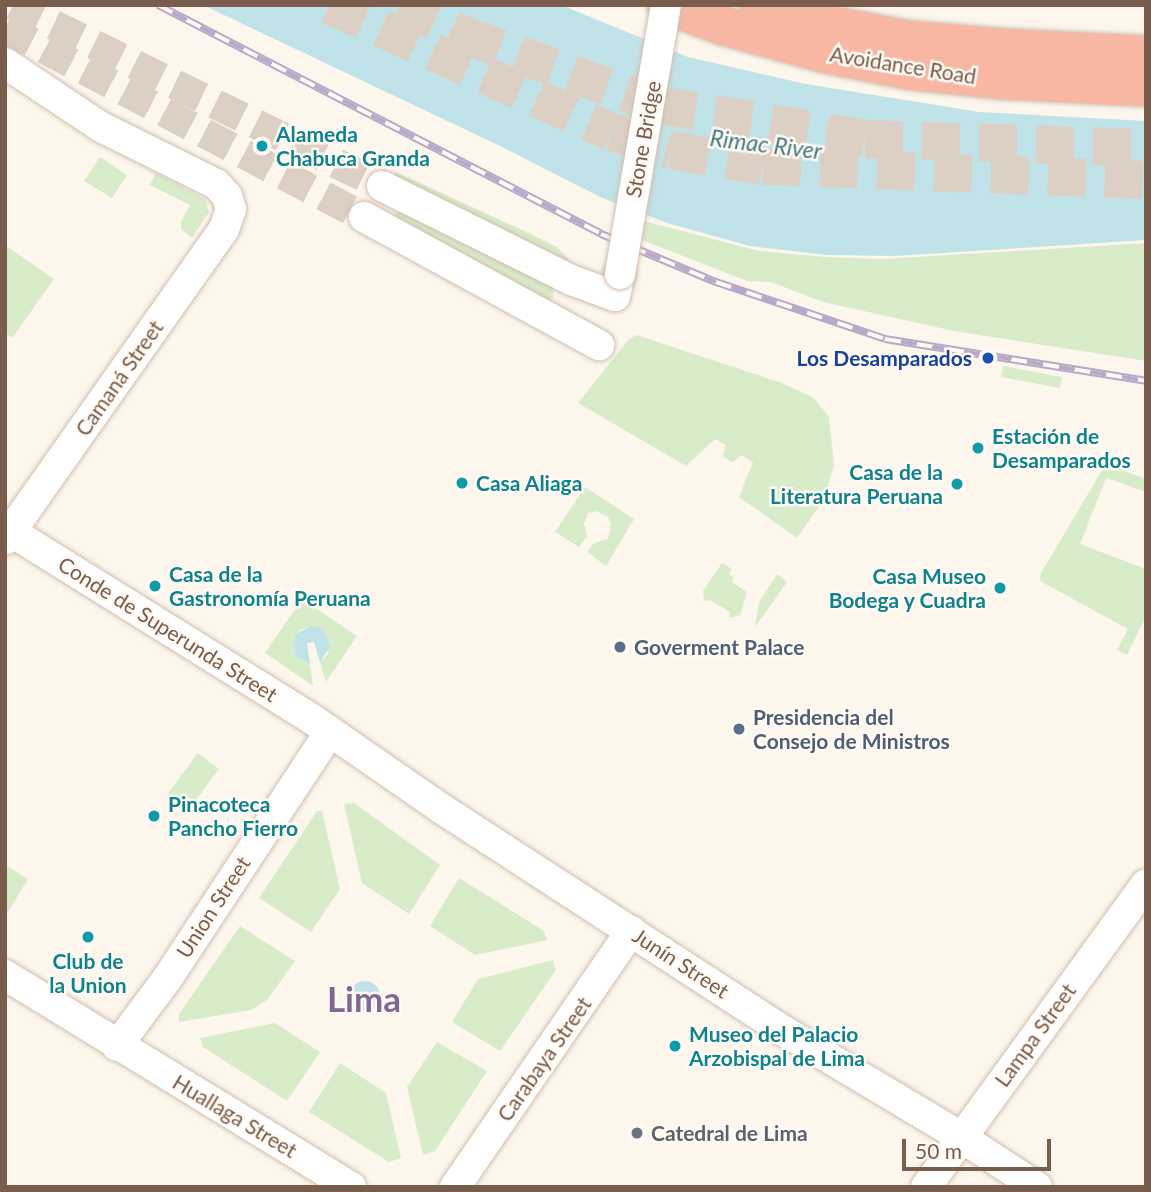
<!DOCTYPE html>
<html>
<head>
<meta charset="utf-8">
<style>
  body { margin:0 }
  #map { position:relative; width:1151px; height:1192px; overflow:hidden; background:#fdf6ec; font-family:Lato,sans-serif }
  div>[style] { position:absolute }
  .green>* { inset:0; background:#d8ecc9 }
  .water>* { inset:0; background:#bfe3e8 }
  .round { border-radius:50% }
  .minor-tunnel>* { height:30px; margin-top:-15px; transform-origin:0; background:repeating-linear-gradient(90deg,#dcd0c4 0 30px,transparent 0 45px) }
  .highway-tunnel>* { height:38px; margin-top:-19px; transform-origin:0; background:repeating-linear-gradient(90deg,#dcd0c4 0 38px,transparent 0 57px) }
  .roads { filter:drop-shadow(0 0 2px #d1beb0) drop-shadow(0 0 2px #d1beb0) }
  .minor>* { height:30px; margin:-15px; padding:0 15px; transform-origin:15px; border-radius:15px; background:#fff }
  .highway>* { height:38px; margin:-19px; padding:0 19px; transform-origin:19px; border-radius:19px; background:#f7b7a3 }
  .rail>* { height:8px; margin-top:-4px; transform-origin:0; background:repeating-linear-gradient(90deg,#fffaf3 0 16px,#b9a8c9 0 32px); box-sizing:border-box; border-block:2px solid #b9a8c9 }
  .bridges { filter:drop-shadow(0 0 2px #d1beb0) drop-shadow(0 0 2px #d1beb0) }
  .minor-bridge>* { height:30px; margin:-15px; padding:0 15px; transform-origin:15px; border-radius:15px; background:#fff }
  .dots>* { width:19px; height:19px; translate:-50% -50%; box-sizing:border-box; border:4px solid #fffaf3; border-radius:50% }
  span { translate:-50% -50%; white-space:nowrap; text-align:center; line-height:1.15; -webkit-text-stroke:5px #fffaf3; paint-order:stroke }
  .street-label { font-size:21px; color:#7a5c4d }
  .culture-label { font-size:21px; color:#0d838f; font-weight:700 }
  .left { translate:0 -50%; text-align:left }
  .right { translate:-100% -50%; text-align:right }
  .transit-label { font-size:21px; color:#164399; font-weight:700 }
  .service-label { font-size:21px; color:#4e5e75; font-weight:700 }
  .worship-label { font-size:21px; color:#5b616d; font-weight:700 }
  .water-label { font-size:23px; color:#437c86; font-style:italic }
  .town-label { font-size:35px; color:#846695; font-weight:700 }
  .frame { position:absolute; inset:0; border:7px solid #7a5c4d; pointer-events:none }
  .scale { position:absolute; left:902px; top:1139px; width:149px; height:32px; box-sizing:border-box; border:4px solid #7a5c4d; border-top:0; padding-left:9px; font-size:21px; line-height:24px; white-space:nowrap; color:#7a5c4d; -webkit-text-stroke:5px #fffaf3; paint-order:stroke }
</style>
</head>
<body>
<div id="map">
  <div class="green">
    <div style="clip-path:polygon(100px 157px,127px 175px,112px 198px,84px 181px)"></div>
    <div style="clip-path:polygon(396px 172px,533px 235px,557px 247px,569px 259px,566px 263px,394px 175px)"></div>
    <div style="clip-path:polygon(156px 173px,205px 199px,209px 212px,192px 238px,181px 229px,181px 222px,190px 205px,150px 185px)"></div>
    <div style="clip-path:polygon(400px 208px,554px 286px,553px 298px,547px 303px,393px 217px)"></div>
    <div style="clip-path:polygon(617px 214px,759px 251px,826px 257px,883px 259px,1146px 243px,1146px 361px,954px 331px,823px 302px,771px 282px,747px 281px,614px 229px,612px 223px)"></div>
    <div style="clip-path:polygon(5px 245px,54px 279px,12px 338px,5px 333px)"></div>
    <div style="clip-path:polygon(637px 335px,782px 383px,814px 398px,829px 417px,834px 465px,828px 486px,820px 505px,797px 538px,739px 497px,753px 462px,741px 455px,733px 462px,728px 460px,723px 456px,726px 445px,715px 439px,686px 466px,578px 403px,629px 339px)"></div>
    <div style="clip-path:polygon(1003px 366px,1062px 377px,1060px 388px,1001px 377px)"></div>
    <div style="clip-path:polygon(1109px 465px,1146px 479px,1146px 492px,1106px 478px,1080px 544px,1146px 569px,1146px 616px,1127px 655px,1117px 650px,1128px 629px,1040px 581px,1041px 573px,1104px 467px)"></div>
    <div style="clip-path:polygon(585px 487px,634px 519px,606px 566px,587px 552px,594px 543px,608px 539px,611px 524px,608px 517px,596px 511px,588px 513px,584px 524px,587px 536px,579px 547px,555px 532px)"></div>
    <div style="clip-path:polygon(722px 563px,732px 569px,729px 574px,733px 577px,732px 582px,747px 592px,740px 615px,729px 618px,730px 612px,710px 600px,704px 601px,703px 591px)"></div>
    <div style="clip-path:polygon(777px 574px,787px 582px,755px 627px,759px 602px)"></div>
    <div style="clip-path:polygon(302px 599px,357px 636px,326px 682px,320px 662px,329px 653px,311px 626px,300px 630px,294px 640px,294px 651px,302px 660px,310px 664px,313px 686px,265px 653px)"></div>
    <div style="clip-path:polygon(198px 753px,219px 769px,187px 812px,166px 796px)"></div>
    <div style="clip-path:polygon(354px 803px,440px 865px,409px 914px,362px 883px,344px 804px)"></div>
    <div style="clip-path:polygon(317px 811px,322px 811px,340px 889px,311px 932px,259px 898px)"></div>
    <div style="clip-path:polygon(5px 865px,28px 879px,8px 912px,5px 910px)"></div>
    <div style="clip-path:polygon(459px 878px,544px 931px,547px 940px,475px 955px,430px 926px)"></div>
    <div style="clip-path:polygon(240px 926px,295px 961px,267px 1000px,251px 1010px,179px 1022px,179px 1014px)"></div>
    <div style="clip-path:polygon(553px 960px,556px 970px,500px 1051px,452px 1022px,478px 979px)"></div>
    <div style="clip-path:polygon(275px 1023px,320px 1052px,287px 1101px,203px 1047px,200px 1038px)"></div>
    <div style="clip-path:polygon(437px 1042px,487px 1071px,435px 1151px,423px 1155px,407px 1087px)"></div>
    <div style="clip-path:polygon(340px 1063px,386px 1093px,401px 1158px,389px 1162px,309px 1112px)"></div>
  </div>
  <div class="water">
    <div style="clip-path:polygon(203px 5px,561px 5px,688px 57px,806px 84px,979px 112px,1146px 121px,1146px 240px,895px 256px,827px 255px,750px 246px,667px 223px,600px 197px,498px 145px)"></div>
    <div style="clip-path:polygon(311px 626px,323px 629px,330px 647px,320px 662px,314px 642px,307px 643px,310px 664px,297px 657px,293px 646px,296px 634px)"></div>
    <div class="round" style="left:350px;top:981px;width:30px;height:30px"></div>
  </div>
  <div class="minor-tunnel">
    <div style="left:13px;top:5px;width:411px;rotate:26.1deg"></div>
    <div style="left:5px;top:28px;width:406px;rotate:27.8deg"></div>
  </div>
  <div class="highway-tunnel">
    <div style="left:329px;top:5px;width:310px;rotate:24.2deg"></div>
    <div style="left:612px;top:132px;width:62px;rotate:17deg"></div>
    <div style="left:671px;top:150px;width:93px;rotate:9.9deg"></div>
    <div style="left:763px;top:166px;width:383px;rotate:2.1deg"></div>
    <div style="left:400px;top:5px;width:71px;rotate:25.1deg"></div>
    <div style="left:464px;top:35px;width:206px;rotate:19.8deg"></div>
    <div style="left:658px;top:105px;width:210px;rotate:9.3deg"></div>
    <div style="left:865px;top:139px;width:281px;rotate:1.8deg"></div>
  </div>
  <div class="roads">
    <div class="minor">
      <div style="left:5px;top:63px;width:115px;rotate:33.7deg"></div>
      <div style="left:101px;top:127px;width:128px;rotate:26.4deg"></div>
      <div style="left:216px;top:184px;width:16px;rotate:47deg"></div>
      <div style="left:227px;top:196px;width:14px;rotate:73deg"></div>
      <div style="left:231px;top:209px;width:21px;rotate:109deg"></div>
      <div style="left:224px;top:229px;width:380px;rotate:125.2deg"></div>
      <div style="left:382px;top:186px;width:211px;rotate:26.4deg"></div>
      <div style="left:571px;top:280px;width:47px;rotate:20deg"></div>
      <div style="left:615px;top:296px;width:23px;rotate:-77deg"></div>
      <div style="left:364px;top:217px;width:268px;rotate:28.6deg"></div>
      <div style="left:5px;top:528px;width:362px;rotate:31.9deg"></div>
      <div style="left:312px;top:719px;width:158px;rotate:34.7deg"></div>
      <div style="left:442px;top:809px;width:408px;rotate:33deg"></div>
      <div style="left:784px;top:1031px;width:206px;rotate:30.9deg"></div>
      <div style="left:961px;top:1137px;width:91px;rotate:33.3deg"></div>
      <div style="left:5px;top:975px;width:406px;rotate:31.5deg"></div>
      <div style="left:117px;top:1046px;width:84px;rotate:-53.3deg"></div>
      <div style="left:167px;top:979px;width:296px;rotate:-56.6deg"></div>
      <div style="left:455px;top:1187px;width:311px;rotate:-55.5deg"></div>
      <div style="left:926px;top:1187px;width:374px;rotate:-54deg"></div>
    </div>
    <div class="highway">
      <div style="left:667px;top:5px;width:61px;rotate:20.2deg"></div>
      <div style="left:724px;top:26px;width:103px;rotate:15.3deg"></div>
      <div style="left:823px;top:53px;width:86px;rotate:11.4deg"></div>
      <div style="left:907px;top:70px;width:96px;rotate:6deg"></div>
      <div style="left:1002px;top:80px;width:144px;rotate:2.8deg"></div>
      <div style="left:760px;top:5px;width:66px;rotate:16.8deg"></div>
      <div style="left:823px;top:24px;width:86px;rotate:10.7deg"></div>
      <div style="left:908px;top:40px;width:95px;rotate:4.8deg"></div>
      <div style="left:1003px;top:48px;width:143px;rotate:2.8deg"></div>
    </div>
  </div>
  <div class="rail">
    <div style="left:158px;top:5px;width:499px;rotate:27.3deg"></div>
    <div style="left:601px;top:234px;width:125px;rotate:22.7deg"></div>
    <div style="left:716px;top:282px;width:178px;rotate:18.6deg"></div>
    <div style="left:885px;top:339px;width:264px;rotate:9.1deg"></div>
  </div>
  <div class="bridges">
    <div class="minor-bridge">
      <div style="left:620px;top:274px;width:273px;rotate:-80.3deg"></div>
    </div>
  </div>
  <div class="dots">
    <div style="left:262px;top:146px;background:#0f9aa8"></div>
    <div style="left:988px;top:358px;background:#1a4fb4"></div>
    <div style="left:978px;top:448px;background:#0f9aa8"></div>
    <div style="left:462px;top:483px;background:#0f9aa8"></div>
    <div style="left:957px;top:484px;background:#0f9aa8"></div>
    <div style="left:155px;top:586px;background:#0f9aa8"></div>
    <div style="left:1000px;top:588px;background:#0f9aa8"></div>
    <div style="left:620px;top:647px;background:#5c6f8a"></div>
    <div style="left:739px;top:729px;background:#5c6f8a"></div>
    <div style="left:154px;top:816px;background:#0f9aa8"></div>
    <div style="left:88px;top:937px;background:#0f9aa8"></div>
    <div style="left:675px;top:1046px;background:#0f9aa8"></div>
    <div style="left:637px;top:1133px;background:#6b7280"></div>
  </div>
  <div class="street-label">
    <span style="left:903px;top:65px;rotate:9deg">Avoidance Road</span>
    <span style="left:643px;top:139px;rotate:-80deg">Stone Bridge</span>
    <span style="left:119px;top:378px;rotate:-55deg">Camaná Street</span>
    <span style="left:168px;top:629px;rotate:32deg">Conde de Superunda Street</span>
    <span style="left:213px;top:907px;rotate:-57deg">Union Street</span>
    <span style="left:681px;top:963px;rotate:33deg">Junín Street</span>
    <span style="left:1035px;top:1035px;rotate:-54deg">Lampa Street</span>
    <span style="left:544px;top:1059px;rotate:-55deg">Carabaya Street</span>
    <span style="left:235px;top:1116px;rotate:31deg">Huallaga Street</span>
  </div>
  <div class="culture-label">
    <span class="left" style="left:276px;top:146px">Alameda<br>Chabuca Granda</span>
    <span class="left" style="left:992px;top:448px">Estación de<br>Desamparados</span>
    <span class="right" style="left:943px;top:484px">Casa de la<br>Literatura Peruana</span>
    <span class="left" style="left:476px;top:483px">Casa Aliaga</span>
    <span class="left" style="left:169px;top:586px">Casa de la<br>Gastronomía Peruana</span>
    <span class="right" style="left:986px;top:588px">Casa Museo<br>Bodega y Cuadra</span>
    <span class="left" style="left:168px;top:816px">Pinacoteca<br>Pancho Fierro</span>
    <span style="left:88px;top:973px">Club de<br>la Union</span>
    <span class="left" style="left:689px;top:1046px">Museo del Palacio<br>Arzobispal de Lima</span>
  </div>
  <div class="transit-label">
    <span class="right" style="left:972px;top:358px">Los Desamparados</span>
  </div>
  <div class="service-label">
    <span class="left" style="left:634px;top:647px">Goverment Palace</span>
    <span class="left" style="left:753px;top:729px">Presidencia del<br>Consejo de Ministros</span>
  </div>
  <div class="worship-label">
    <span class="left" style="left:651px;top:1133px">Catedral de Lima</span>
  </div>
  <div class="water-label">
    <span style="left:766px;top:144px;rotate:7deg">Rimac River</span>
  </div>
  <div class="town-label">
    <span style="left:364px;top:998px">Lima</span>
  </div>
  <div class="frame"></div>
  <div class="scale">50 m</div>
</div>
</body>
</html>
